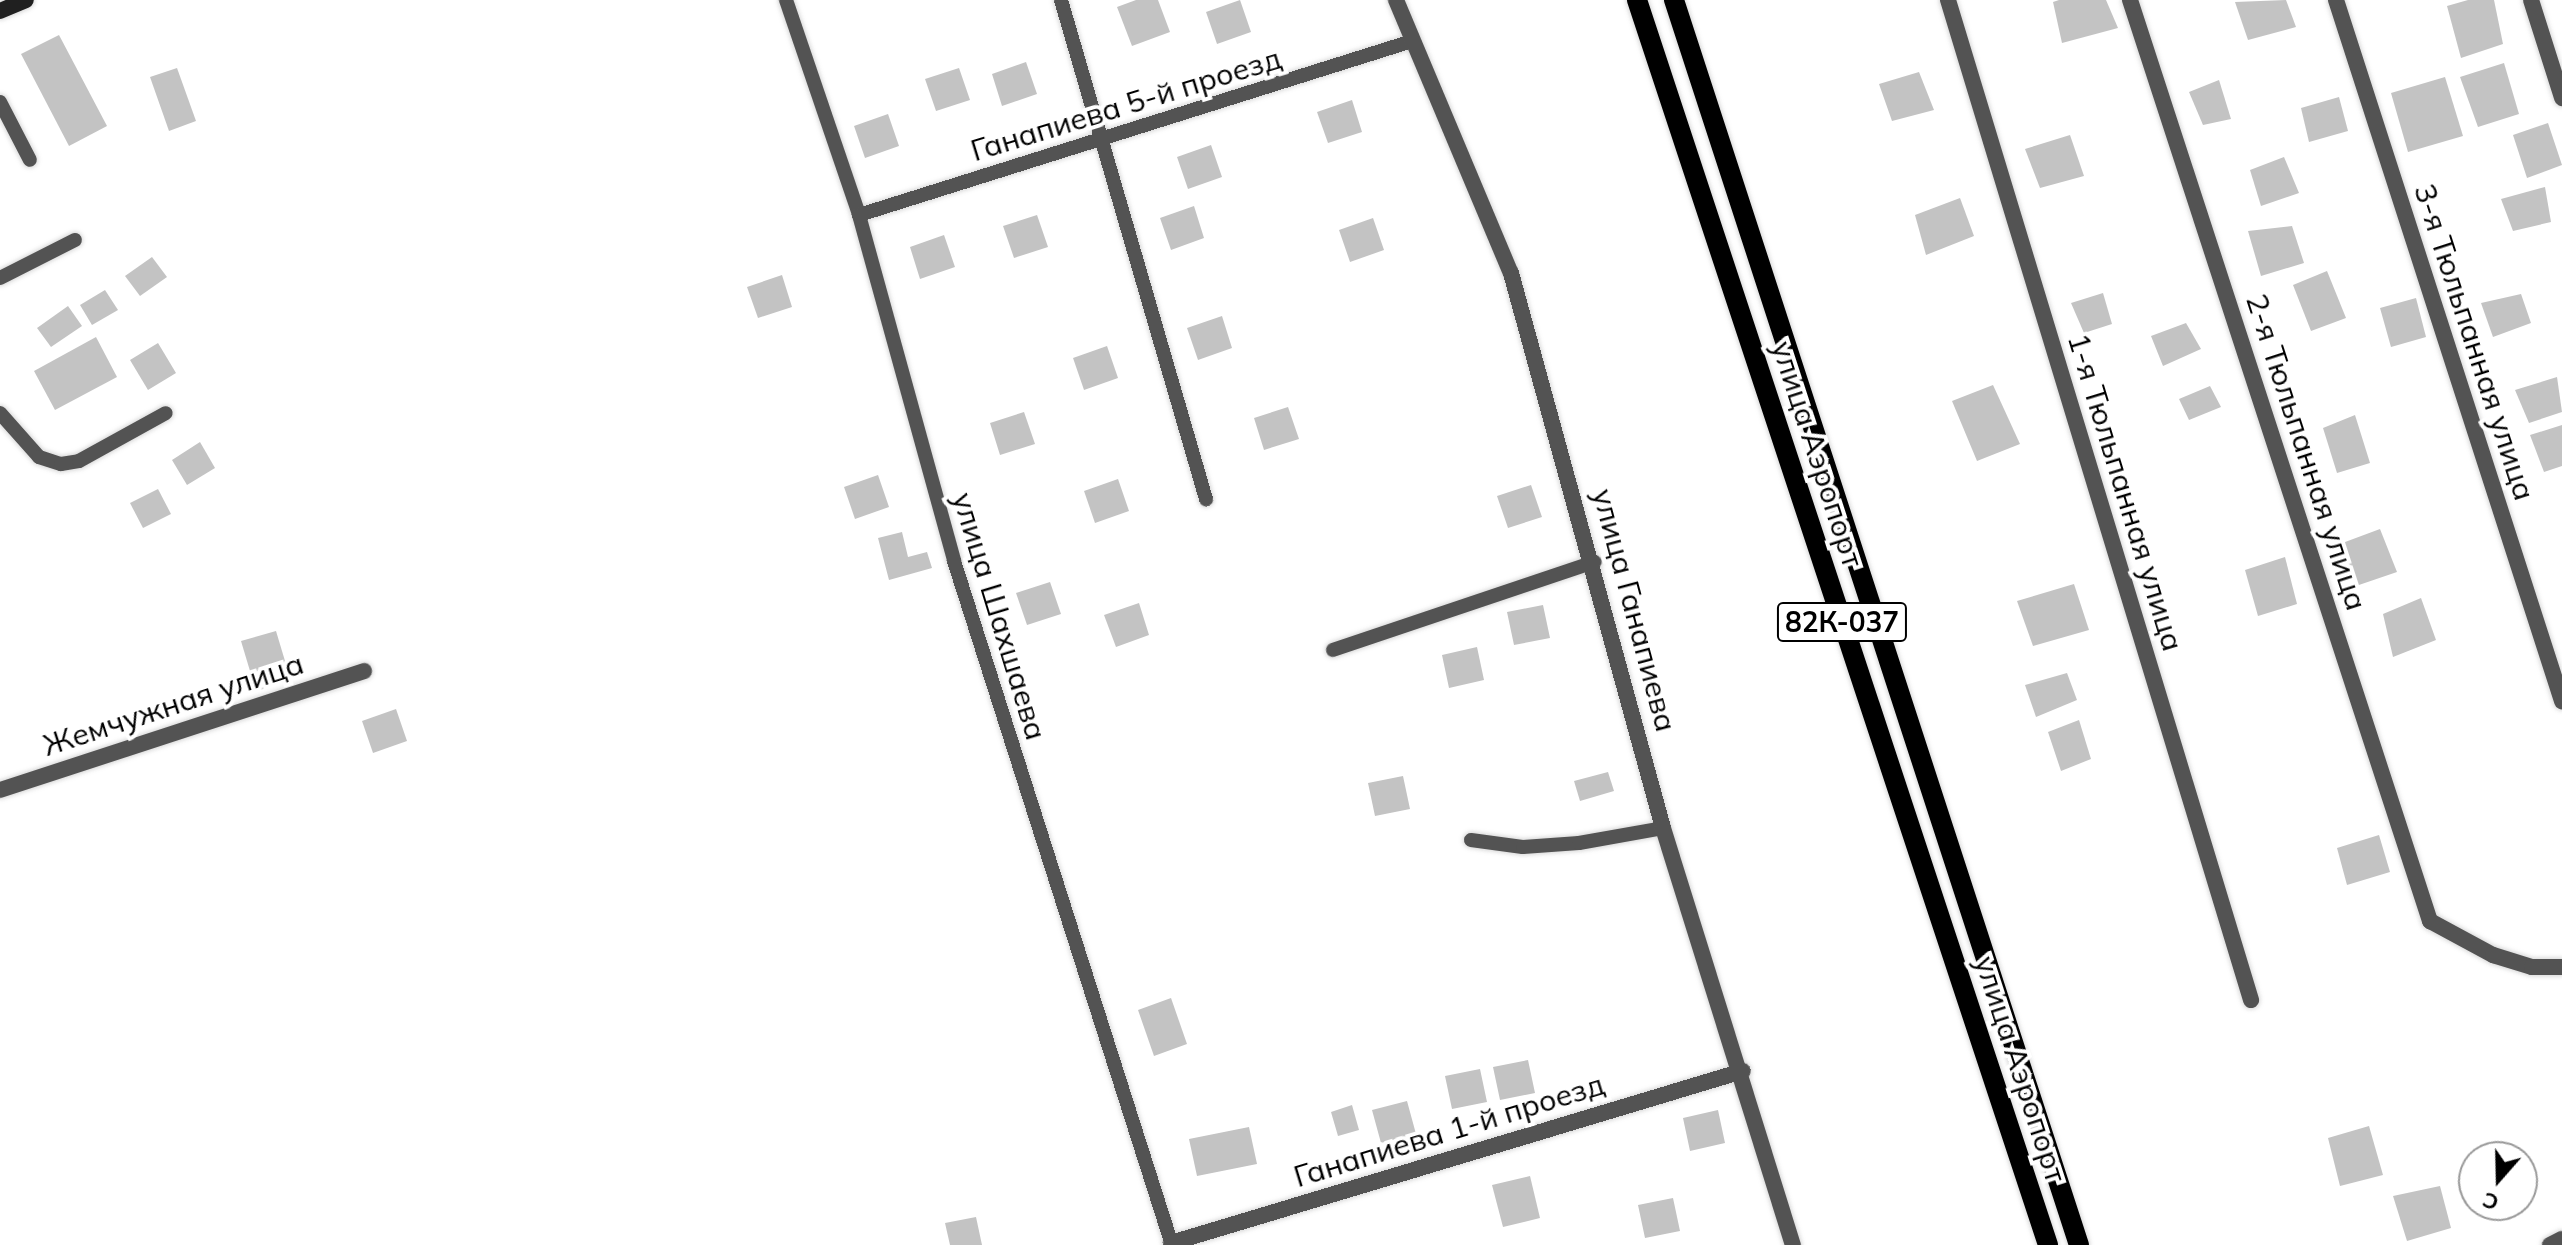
<!DOCTYPE html>
<html>
<head>
<meta charset="utf-8">
<style>
  body { margin:0 }
  #map { position:relative; width:2562px; height:1245px; overflow:hidden; background:#fff; font-family:Mulish,sans-serif }
  div>[style] { position:absolute }
  .building>* { inset:0; background:#c3c3c3 }
  .roads { filter:drop-shadow(0 0 2px #dbdbdb) drop-shadow(0 0 2px #dbdbdb) }
  .service>* { height:14px; margin:-7px; padding:0 7px; transform-origin:7px; border-radius:7px; background:#535353 }
  .minor>* { height:16px; margin:-8px; padding:0 8px; transform-origin:8px; border-radius:8px; background:#535353 }
  .secondary>* { height:16px; margin:-8px; padding:0 8px; transform-origin:8px; border-radius:8px; background:#202020 }
  .primary>* { height:20px; margin:-10px; padding:0 10px; transform-origin:10px; border-radius:10px; background:#000 }
  span { translate:-50% -50%; white-space:nowrap; text-align:center; line-height:1.15; -webkit-text-stroke:8px #fff; paint-order:stroke }
  .shield-label span { padding:2px 6px; background:#fff; border:2px solid; border-radius:6px; -webkit-text-stroke-width:0 }
  .shield-label { font-size:28px; color:#000; font-weight:700 }
  .street-label { font-size:30px; color:#000 }
  .north { position:absolute; left:2458px; top:1141px; width:80px; height:80px; box-sizing:border-box; background:#fff; border:2px solid #999; border-radius:50%; rotate:200deg; font-size:22px; font-weight:700; line-height:32px; text-align:center; color:#000 }
  .north::after { content:''; display:block; margin:auto; width:28px; height:36px; background:#000; clip-path:polygon(50% 0,100% 100%,50% 72%,0 100%) }
</style>
</head>
<body>
<div id="map">
  <div class="building">
    <div style="clip-path:polygon(1136px 0,1158px 0,1170px 32px,1132px 46px,1117px 7px)"></div>
    <div style="clip-path:polygon(1240px 0,1251px 32px,1217px 44px,1206px 12px)"></div>
    <div style="clip-path:polygon(2059px 0,2106px 0,2118px 28px,2062px 43px,2053px 2px)"></div>
    <div style="clip-path:polygon(2286px 0,2296px 27px,2248px 40px,2235px 2px)"></div>
    <div style="clip-path:polygon(2468px 0,2494px 0,2503px 44px,2461px 58px,2447px 6px)"></div>
    <div style="clip-path:polygon(59px 35px,107px 126px,69px 146px,21px 54px)"></div>
    <div style="clip-path:polygon(1026px 62px,1037px 94px,1002px 106px,992px 74px)"></div>
    <div style="clip-path:polygon(2504px 63px,2519px 114px,2478px 127px,2460px 77px)"></div>
    <div style="clip-path:polygon(177px 68px,196px 121px,169px 131px,150px 77px)"></div>
    <div style="clip-path:polygon(959px 68px,970px 100px,936px 111px,925px 79px)"></div>
    <div style="clip-path:polygon(1919px 72px,1934px 110px,1892px 121px,1879px 84px)"></div>
    <div style="clip-path:polygon(2445px 77px,2463px 136px,2408px 152px,2391px 93px)"></div>
    <div style="clip-path:polygon(2219px 80px,2231px 119px,2203px 125px,2189px 92px)"></div>
    <div style="clip-path:polygon(2339px 97px,2348px 131px,2309px 142px,2301px 108px)"></div>
    <div style="clip-path:polygon(1352px 100px,1362px 132px,1328px 143px,1317px 112px)"></div>
    <div style="clip-path:polygon(888px 114px,899px 146px,865px 158px,854px 126px)"></div>
    <div style="clip-path:polygon(2548px 123px,2562px 165px,2527px 178px,2513px 135px)"></div>
    <div style="clip-path:polygon(2070px 135px,2084px 176px,2040px 188px,2025px 149px)"></div>
    <div style="clip-path:polygon(1211px 145px,1222px 177px,1188px 189px,1177px 157px)"></div>
    <div style="clip-path:polygon(2284px 157px,2299px 193px,2261px 206px,2250px 170px)"></div>
    <div style="clip-path:polygon(2545px 187px,2551px 222px,2513px 231px,2501px 199px)"></div>
    <div style="clip-path:polygon(1960px 198px,1974px 236px,1926px 255px,1915px 215px)"></div>
    <div style="clip-path:polygon(1194px 206px,1204px 238px,1171px 250px,1160px 218px)"></div>
    <div style="clip-path:polygon(1037px 215px,1048px 247px,1014px 258px,1003px 226px)"></div>
    <div style="clip-path:polygon(1373px 218px,1384px 250px,1350px 262px,1339px 230px)"></div>
    <div style="clip-path:polygon(2292px 226px,2304px 263px,2261px 276px,2248px 231px)"></div>
    <div style="clip-path:polygon(944px 235px,955px 267px,920px 279px,910px 247px)"></div>
    <div style="clip-path:polygon(152px 257px,167px 277px,140px 296px,125px 276px)"></div>
    <div style="clip-path:polygon(2327px 271px,2346px 318px,2311px 331px,2293px 285px)"></div>
    <div style="clip-path:polygon(782px 275px,792px 307px,758px 318px,747px 287px)"></div>
    <div style="clip-path:polygon(105px 290px,118px 310px,92px 325px,80px 305px)"></div>
    <div style="clip-path:polygon(2103px 293px,2112px 324px,2084px 333px,2071px 303px)"></div>
    <div style="clip-path:polygon(2521px 294px,2531px 323px,2493px 337px,2481px 303px)"></div>
    <div style="clip-path:polygon(2416px 298px,2426px 337px,2391px 347px,2380px 308px)"></div>
    <div style="clip-path:polygon(68px 306px,82px 326px,51px 347px,37px 328px)"></div>
    <div style="clip-path:polygon(1222px 316px,1232px 348px,1198px 360px,1187px 328px)"></div>
    <div style="clip-path:polygon(2186px 323px,2201px 349px,2163px 366px,2151px 336px)"></div>
    <div style="clip-path:polygon(96px 337px,117px 377px,55px 410px,34px 371px)"></div>
    <div style="clip-path:polygon(158px 343px,176px 373px,148px 390px,130px 360px)"></div>
    <div style="clip-path:polygon(1107px 346px,1118px 378px,1084px 390px,1073px 358px)"></div>
    <div style="clip-path:polygon(2557px 377px,2562px 412px,2529px 423px,2515px 390px)"></div>
    <div style="clip-path:polygon(1993px 385px,2020px 444px,1977px 461px,1952px 401px)"></div>
    <div style="clip-path:polygon(2210px 386px,2221px 407px,2189px 420px,2179px 399px)"></div>
    <div style="clip-path:polygon(1288px 407px,1299px 439px,1264px 450px,1254px 418px)"></div>
    <div style="clip-path:polygon(1024px 412px,1035px 444px,1000px 455px,990px 423px)"></div>
    <div style="clip-path:polygon(2355px 415px,2370px 463px,2337px 473px,2323px 428px)"></div>
    <div style="clip-path:polygon(2562px 425px,2562px 466px,2544px 472px,2530px 435px)"></div>
    <div style="clip-path:polygon(200px 442px,215px 468px,187px 485px,172px 460px)"></div>
    <div style="clip-path:polygon(878px 475px,889px 507px,855px 519px,844px 487px)"></div>
    <div style="clip-path:polygon(1118px 479px,1129px 511px,1095px 523px,1084px 491px)"></div>
    <div style="clip-path:polygon(1531px 485px,1542px 517px,1508px 528px,1497px 496px)"></div>
    <div style="clip-path:polygon(158px 489px,171px 514px,143px 528px,130px 503px)"></div>
    <div style="clip-path:polygon(2380px 529px,2397px 572px,2353px 587px,2337px 545px)"></div>
    <div style="clip-path:polygon(902px 532px,908px 557px,927px 552px,932px 568px,889px 580px,878px 538px)"></div>
    <div style="clip-path:polygon(2285px 557px,2297px 604px,2258px 616px,2245px 570px)"></div>
    <div style="clip-path:polygon(1050px 582px,1061px 614px,1027px 625px,1016px 593px)"></div>
    <div style="clip-path:polygon(2074px 584px,2089px 630px,2033px 646px,2017px 601px)"></div>
    <div style="clip-path:polygon(2421px 598px,2436px 640px,2393px 657px,2383px 614px)"></div>
    <div style="clip-path:polygon(1139px 603px,1149px 635px,1116px 647px,1104px 615px)"></div>
    <div style="clip-path:polygon(1543px 605px,1550px 638px,1514px 645px,1507px 612px)"></div>
    <div style="clip-path:polygon(276px 631px,291px 681px,256px 691px,241px 641px)"></div>
    <div style="clip-path:polygon(1477px 647px,1484px 680px,1449px 688px,1442px 655px)"></div>
    <div style="clip-path:polygon(2067px 673px,2077px 700px,2036px 717px,2025px 685px)"></div>
    <div style="clip-path:polygon(396px 709px,407px 741px,373px 753px,362px 721px)"></div>
    <div style="clip-path:polygon(2079px 720px,2091px 759px,2061px 771px,2048px 732px)"></div>
    <div style="clip-path:polygon(1608px 772px,1614px 791px,1580px 801px,1574px 781px)"></div>
    <div style="clip-path:polygon(1403px 776px,1410px 809px,1375px 816px,1368px 783px)"></div>
    <div style="clip-path:polygon(2379px 835px,2390px 872px,2347px 885px,2337px 848px)"></div>
    <div style="clip-path:polygon(1171px 998px,1187px 1044px,1154px 1056px,1138px 1010px)"></div>
    <div style="clip-path:polygon(1528px 1060px,1535px 1093px,1500px 1100px,1493px 1067px)"></div>
    <div style="clip-path:polygon(1480px 1069px,1487px 1102px,1452px 1109px,1445px 1076px)"></div>
    <div style="clip-path:polygon(1407px 1101px,1416px 1134px,1381px 1143px,1372px 1110px)"></div>
    <div style="clip-path:polygon(1352px 1105px,1359px 1130px,1338px 1136px,1331px 1112px)"></div>
    <div style="clip-path:polygon(1718px 1110px,1725px 1143px,1690px 1151px,1683px 1118px)"></div>
    <div style="clip-path:polygon(2369px 1126px,2383px 1175px,2340px 1186px,2328px 1138px)"></div>
    <div style="clip-path:polygon(1249px 1127px,1257px 1164px,1197px 1176px,1189px 1139px)"></div>
    <div style="clip-path:polygon(1530px 1176px,1540px 1218px,1503px 1227px,1492px 1185px)"></div>
    <div style="clip-path:polygon(2440px 1186px,2451px 1228px,2407px 1241px,2393px 1196px)"></div>
    <div style="clip-path:polygon(1673px 1198px,1680px 1231px,1645px 1238px,1638px 1205px)"></div>
    <div style="clip-path:polygon(976px 1217px,982px 1245px,950px 1245px,945px 1223px)"></div>
  </div>
  <div class="roads">
    <div class="service">
      <div style="left:786px;top:0;width:227px;rotate:71.2deg"></div>
      <div style="left:859px;top:215px;width:359px;rotate:74.6deg"></div>
      <div style="left:954px;top:561px;width:718px;rotate:72.32deg"></div>
      <div style="left:1061px;top:0;width:520px;rotate:73.8deg"></div>
      <div style="left:0;top:102px;width:65px;rotate:62.7deg"></div>
      <div style="left:859px;top:215px;width:577px;rotate:-17.46deg"></div>
      <div style="left:0;top:278px;width:84px;rotate:-26.9deg"></div>
      <div style="left:0;top:413px;width:59px;rotate:48.4deg"></div>
      <div style="left:39px;top:457px;width:23px;rotate:18deg"></div>
      <div style="left:61px;top:464px;width:18px;rotate:-9deg"></div>
      <div style="left:79px;top:461px;width:99px;rotate:-28.9deg"></div>
      <div style="left:1333px;top:650px;width:276px;rotate:-18.6deg"></div>
      <div style="left:1471px;top:840px;width:52px;rotate:7.7deg"></div>
      <div style="left:1523px;top:847px;width:56px;rotate:-4.1deg"></div>
      <div style="left:1579px;top:843px;width:85px;rotate:-10.1deg"></div>
    </div>
    <div class="minor">
      <div style="left:1396px;top:0;width:296px;rotate:67.2deg"></div>
      <div style="left:1511px;top:273px;width:575px;rotate:74.68deg"></div>
      <div style="left:1663px;top:828px;width:437px;rotate:72.7deg"></div>
      <div style="left:1948px;top:0;width:1045px;rotate:73.14deg"></div>
      <div style="left:2130px;top:0;width:969px;rotate:71.96deg"></div>
      <div style="left:2430px;top:921px;width:72px;rotate:28.4deg"></div>
      <div style="left:2493px;top:955px;width:41px;rotate:17.1deg"></div>
      <div style="left:2532px;top:967px;width:30px"></div>
      <div style="left:2336px;top:0;width:737px;rotate:72.13deg"></div>
      <div style="left:2531px;top:0;width:103px;rotate:72.4deg"></div>
      <div style="left:0;top:790px;width:383px;rotate:-18.1deg"></div>
      <div style="left:1171px;top:1243px;width:597px;rotate:-16.74deg"></div>
      <div style="left:2550px;top:1245px;width:13px;rotate:-27deg"></div>
    </div>
    <div class="secondary">
      <div style="left:0;top:11px;width:28px;rotate:-23deg"></div>
    </div>
    <div class="primary">
      <div style="left:1637px;top:0;width:1311px;rotate:71.73deg"></div>
      <div style="left:1674px;top:0;width:1309px;rotate:71.98deg"></div>
    </div>
  </div>
  <div class="shield-label">
    <span style="left:1842px;top:622px">82К-037</span>
  </div>
  <div class="street-label">
    <span style="left:1126px;top:104px;rotate:-17deg">Ганапиева 5-й проезд</span>
    <span style="left:2475px;top:342px;rotate:72deg">3-я Тюльпанная улица</span>
    <span style="left:2307px;top:452px;rotate:72deg">2-я Тюльпанная улица</span>
    <span style="left:1818px;top:454px;rotate:72deg">улица Аэропорт</span>
    <span style="left:2126px;top:492px;rotate:73deg">1-я Тюльпанная улица</span>
    <span style="left:1635px;top:610px;rotate:75deg">улица Ганапиева</span>
    <span style="left:1000px;top:616px;rotate:73deg">улица Шахшаева</span>
    <span style="left:173px;top:704px;rotate:-18deg">Жемчужная улица</span>
    <span style="left:2021px;top:1069px;rotate:72deg">улица Аэропорт</span>
    <span style="left:1449px;top:1130px;rotate:-17deg">Ганапиева 1-й проезд</span>
  </div>
  <div class="north">С</div>
</div>
</body>
</html>
